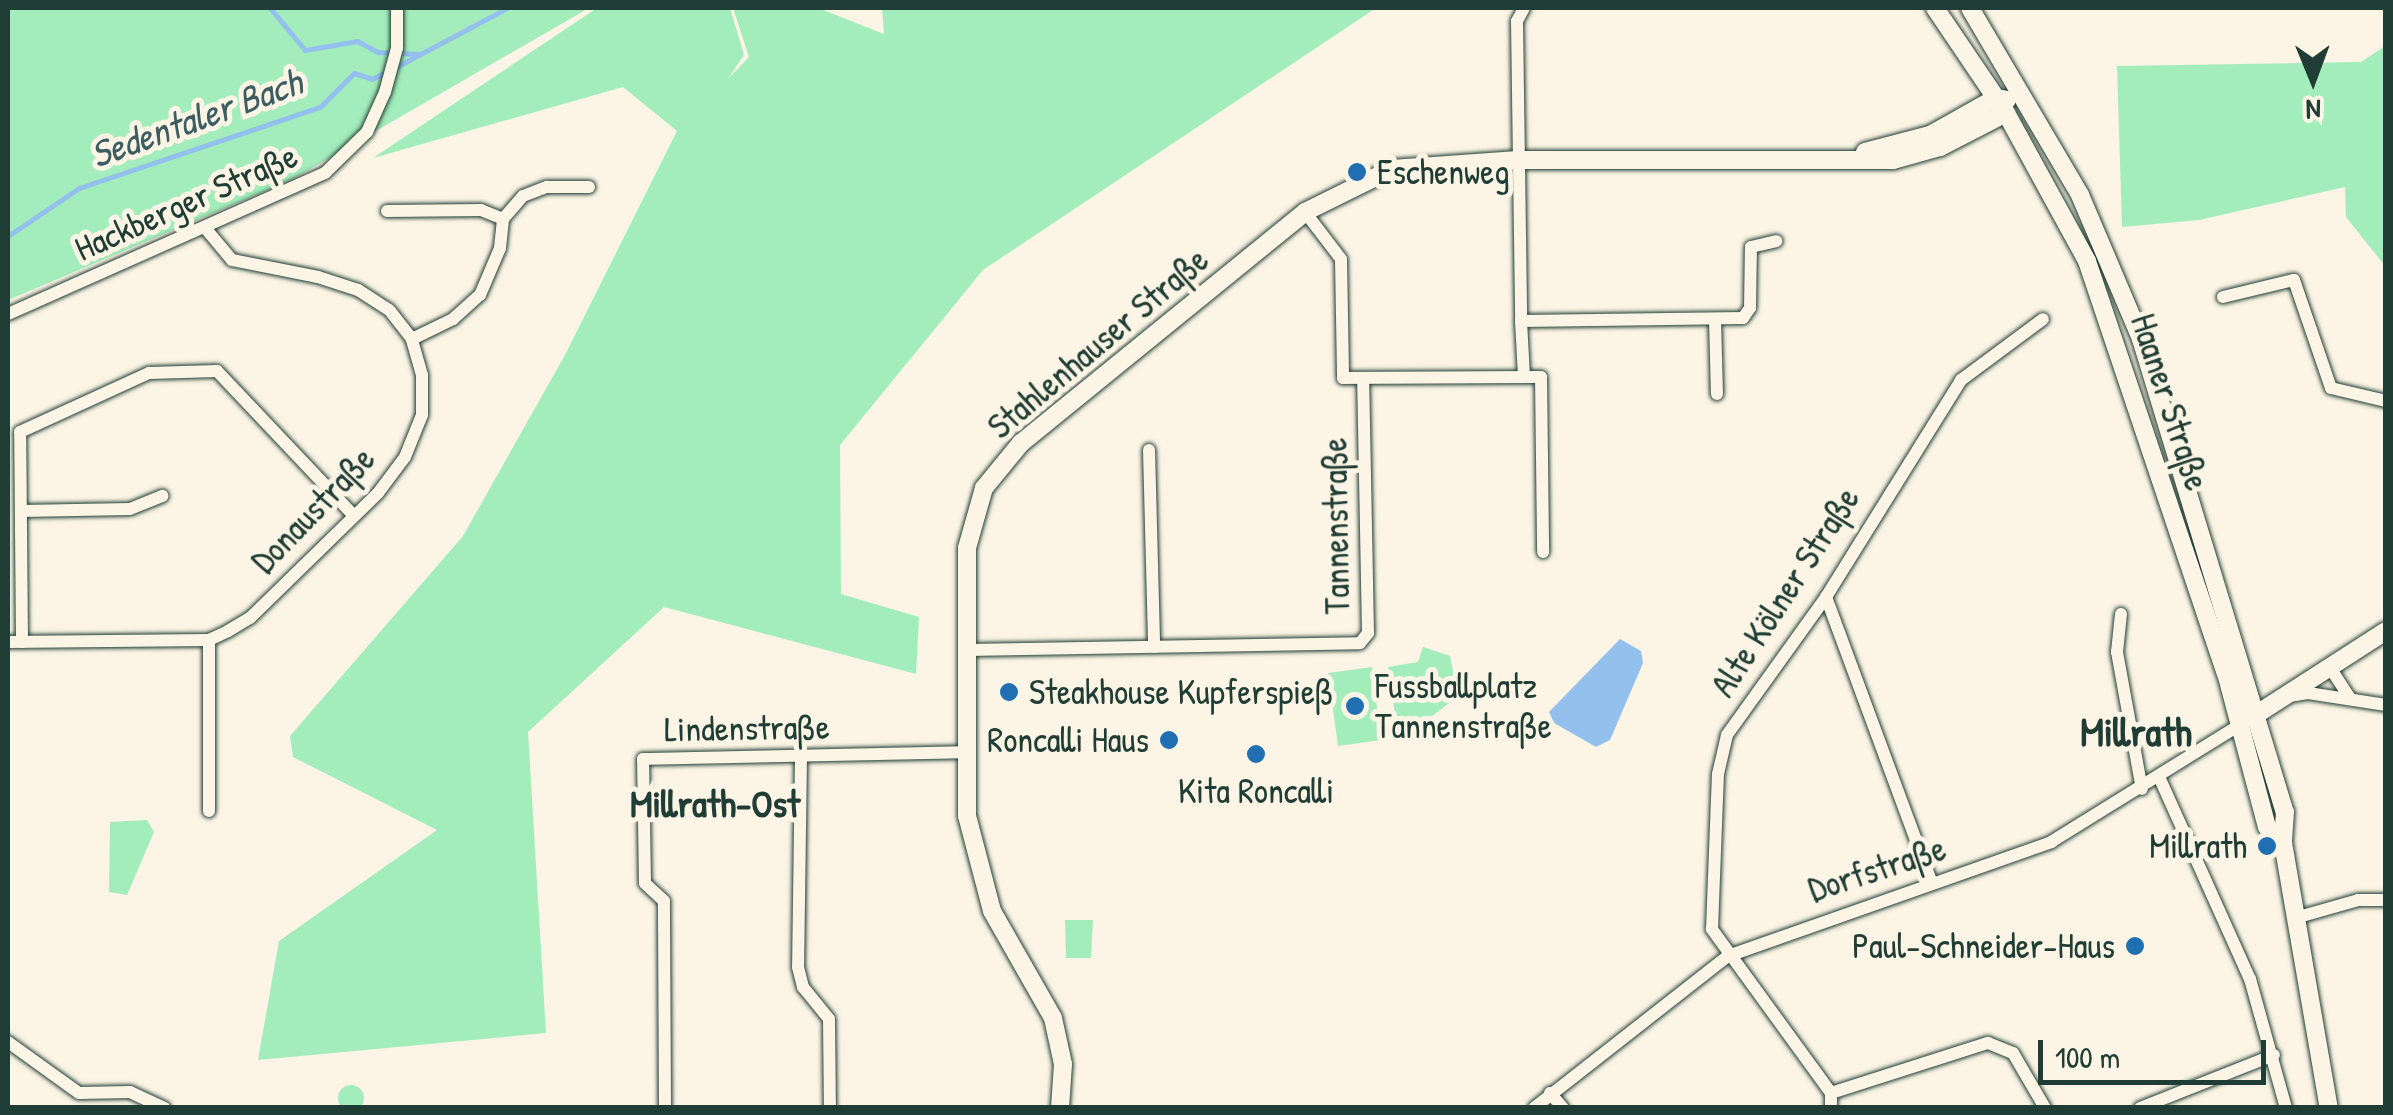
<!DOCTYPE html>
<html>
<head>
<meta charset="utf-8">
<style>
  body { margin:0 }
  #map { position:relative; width:2393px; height:1115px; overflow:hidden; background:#fcf5e5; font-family:"Patrick Hand",sans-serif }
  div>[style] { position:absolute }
  .green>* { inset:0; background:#a3ecbb }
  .round { border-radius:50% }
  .water>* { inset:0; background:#93c0ed }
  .stream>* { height:5px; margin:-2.5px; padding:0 2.5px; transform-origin:2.5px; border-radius:2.5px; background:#93c0ed }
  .roads { filter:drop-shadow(0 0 2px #1f3d34) drop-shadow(0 0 2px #1f3d34) }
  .street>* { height:12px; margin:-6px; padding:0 6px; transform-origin:6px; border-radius:6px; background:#fcf5e5 }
  .secondary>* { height:18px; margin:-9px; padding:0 9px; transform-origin:9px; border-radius:9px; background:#fcf5e5 }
  .dots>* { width:28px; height:28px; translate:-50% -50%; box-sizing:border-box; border:5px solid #fcf5e5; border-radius:50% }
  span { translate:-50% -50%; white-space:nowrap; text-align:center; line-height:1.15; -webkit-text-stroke:10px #fcf5e5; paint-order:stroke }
  .poi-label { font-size:35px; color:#1f3d34 }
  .left { translate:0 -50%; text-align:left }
  .right { translate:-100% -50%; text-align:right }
  .street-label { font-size:35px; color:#1f3d34 }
  .water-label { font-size:38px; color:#3c5e62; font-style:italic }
  .neighbourhood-label { font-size:38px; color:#1f3d34; font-weight:700 }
  .quarter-label { font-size:40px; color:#1f3d34; font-weight:700 }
  .frame { position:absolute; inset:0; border:10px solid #1f3d34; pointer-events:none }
  .north { position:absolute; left:2263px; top:30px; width:100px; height:100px; -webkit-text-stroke:8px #fcf5e5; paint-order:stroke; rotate:179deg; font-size:28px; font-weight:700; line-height:40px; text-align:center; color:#1f3d34 }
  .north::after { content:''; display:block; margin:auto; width:35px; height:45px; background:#1f3d34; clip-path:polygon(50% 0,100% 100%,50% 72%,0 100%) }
  .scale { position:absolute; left:2038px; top:1040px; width:228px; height:45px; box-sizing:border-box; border:5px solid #1f3d34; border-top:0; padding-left:12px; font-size:30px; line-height:35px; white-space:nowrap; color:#1f3d34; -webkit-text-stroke:8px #fcf5e5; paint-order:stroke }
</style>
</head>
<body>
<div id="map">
  <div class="green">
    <div style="clip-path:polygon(8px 8px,589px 8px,291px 180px,8px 300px)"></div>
    <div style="clip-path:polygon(597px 8px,730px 8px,744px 55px,728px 79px,749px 57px,733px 8px,818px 8px,884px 34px,882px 8px,1376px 8px,983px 270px,840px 445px,841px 594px,919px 617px,916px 674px,664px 607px,528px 732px,546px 1033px,258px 1060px,279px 941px,437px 830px,293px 757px,290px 736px,463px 536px,566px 353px,677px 131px,623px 87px,373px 158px)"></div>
    <div style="clip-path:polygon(2385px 46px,2385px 266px,2346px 217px,2345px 187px,2199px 220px,2122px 227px,2117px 66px,2361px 62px)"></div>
    <div style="clip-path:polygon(1423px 647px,1450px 656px,1458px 696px,1399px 742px,1388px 667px,1418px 662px)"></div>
    <div style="clip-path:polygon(1372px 667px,1381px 740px,1338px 746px,1328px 673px)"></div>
    <div style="clip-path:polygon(147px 820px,154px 832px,127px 895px,109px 892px,110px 822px)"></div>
    <div style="clip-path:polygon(1065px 920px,1093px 920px,1091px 958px,1066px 958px)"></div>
    <div class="round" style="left:338px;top:1085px;width:26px;height:26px"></div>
  </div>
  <div class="water">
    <div style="clip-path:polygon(1620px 639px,1641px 651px,1643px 663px,1610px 740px,1596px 747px,1554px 723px,1549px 712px)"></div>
  </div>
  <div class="stream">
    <div style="left:270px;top:8px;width:55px;rotate:50.2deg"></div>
    <div style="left:305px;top:50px;width:53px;rotate:-9.8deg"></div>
    <div style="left:357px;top:41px;width:24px;rotate:28deg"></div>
    <div style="left:378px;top:52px;width:39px;rotate:3deg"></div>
    <div style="left:396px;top:67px;width:126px;rotate:-28deg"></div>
    <div style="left:8px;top:236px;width:86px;rotate:-34.1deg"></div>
    <div style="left:79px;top:188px;width:254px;rotate:-18.6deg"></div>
    <div style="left:320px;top:107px;width:48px;rotate:-45deg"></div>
    <div style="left:354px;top:73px;width:19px;rotate:18deg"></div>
    <div style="left:372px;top:79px;width:16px;rotate:-27deg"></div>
  </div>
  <div class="roads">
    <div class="street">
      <div style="left:1524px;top:8px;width:15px;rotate:118deg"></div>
      <div style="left:1517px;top:21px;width:300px;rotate:89.2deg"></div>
      <div style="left:1521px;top:321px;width:56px;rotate:86.9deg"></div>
      <div style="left:1524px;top:377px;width:17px"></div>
      <div style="left:1541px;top:377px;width:175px;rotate:89.3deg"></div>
      <div style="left:387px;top:211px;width:94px;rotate:-0.6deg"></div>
      <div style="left:481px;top:210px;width:24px;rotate:22deg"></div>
      <div style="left:1305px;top:212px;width:59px;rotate:52.5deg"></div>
      <div style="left:1341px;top:259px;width:119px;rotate:89deg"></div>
      <div style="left:1343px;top:378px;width:181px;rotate:-0.3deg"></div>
      <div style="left:2223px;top:297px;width:73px;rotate:-13.5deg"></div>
      <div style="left:2294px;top:280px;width:114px;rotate:71.1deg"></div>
      <div style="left:2331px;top:388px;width:57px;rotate:13.3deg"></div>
      <div style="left:8px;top:314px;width:347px;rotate:-24deg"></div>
      <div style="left:325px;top:173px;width:59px;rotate:-44.3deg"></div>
      <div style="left:367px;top:132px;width:44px;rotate:-65.8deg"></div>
      <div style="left:385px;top:92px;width:46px;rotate:-74.7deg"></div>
      <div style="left:397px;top:48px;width:40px;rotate:-90deg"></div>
      <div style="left:1715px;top:319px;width:75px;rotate:88.5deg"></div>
      <div style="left:1521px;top:321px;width:222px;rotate:-0.8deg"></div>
      <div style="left:1743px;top:318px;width:12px;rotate:-55deg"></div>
      <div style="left:1750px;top:308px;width:61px;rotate:-89.1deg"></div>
      <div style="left:1751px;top:247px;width:26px;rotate:-13deg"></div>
      <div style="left:412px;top:339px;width:46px;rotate:-26deg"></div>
      <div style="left:453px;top:319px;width:36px;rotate:-42deg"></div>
      <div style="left:480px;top:295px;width:51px;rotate:-66.9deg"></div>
      <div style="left:500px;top:248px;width:29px;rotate:-84deg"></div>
      <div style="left:503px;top:219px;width:30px;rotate:-49deg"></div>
      <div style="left:523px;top:196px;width:26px;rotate:-21deg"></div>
      <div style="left:547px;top:187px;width:42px"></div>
      <div style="left:1149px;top:450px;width:197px;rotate:88.5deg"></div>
      <div style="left:21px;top:511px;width:109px;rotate:-1.1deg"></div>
      <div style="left:130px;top:509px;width:35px;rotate:-22deg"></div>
      <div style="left:1826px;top:597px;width:305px;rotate:69.7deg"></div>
      <div style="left:2121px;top:614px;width:38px;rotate:96deg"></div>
      <div style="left:2117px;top:652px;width:139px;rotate:79.7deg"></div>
      <div style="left:209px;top:640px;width:171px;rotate:90deg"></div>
      <div style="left:8px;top:642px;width:201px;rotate:-0.6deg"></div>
      <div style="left:209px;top:640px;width:21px;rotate:-25deg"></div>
      <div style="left:228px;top:631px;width:26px;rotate:-31deg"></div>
      <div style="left:250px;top:618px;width:179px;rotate:-44.3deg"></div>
      <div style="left:378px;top:493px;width:45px;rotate:-53.1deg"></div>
      <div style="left:405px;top:457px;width:45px;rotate:-68deg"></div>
      <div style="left:422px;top:415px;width:40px;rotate:-90deg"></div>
      <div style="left:422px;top:375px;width:37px;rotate:-106deg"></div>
      <div style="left:412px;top:339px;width:37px;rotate:-128deg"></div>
      <div style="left:389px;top:310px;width:37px;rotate:-147deg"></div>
      <div style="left:358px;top:290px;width:42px;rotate:-162deg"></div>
      <div style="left:318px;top:277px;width:88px;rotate:-168.8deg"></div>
      <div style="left:232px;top:260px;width:40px;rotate:-130deg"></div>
      <div style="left:22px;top:642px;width:210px;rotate:-90.5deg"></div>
      <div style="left:20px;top:432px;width:142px;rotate:-24.6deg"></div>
      <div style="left:149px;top:373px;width:68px;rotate:-1.7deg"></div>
      <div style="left:217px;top:371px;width:199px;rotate:46.6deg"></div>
      <div style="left:967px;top:650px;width:393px;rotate:-1deg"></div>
      <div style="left:1360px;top:643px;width:13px;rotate:-51deg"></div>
      <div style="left:1368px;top:633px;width:255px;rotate:-91.1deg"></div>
      <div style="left:2329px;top:666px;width:37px;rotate:57deg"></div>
      <div style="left:2289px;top:696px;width:19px;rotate:-9deg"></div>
      <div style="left:2308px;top:693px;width:79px;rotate:8.7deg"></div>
      <div style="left:801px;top:757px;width:210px;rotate:90.8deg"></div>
      <div style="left:798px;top:967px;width:21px;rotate:76deg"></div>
      <div style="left:803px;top:987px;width:41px;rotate:50.9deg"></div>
      <div style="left:829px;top:1019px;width:89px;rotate:89.4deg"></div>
      <div style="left:2160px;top:779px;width:219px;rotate:65.8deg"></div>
      <div style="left:2250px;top:979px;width:134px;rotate:74.4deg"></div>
      <div style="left:2295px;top:918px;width:66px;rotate:-15.9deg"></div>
      <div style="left:2358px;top:900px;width:28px"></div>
      <div style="left:8px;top:1042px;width:87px;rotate:35.7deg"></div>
      <div style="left:79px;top:1093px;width:51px;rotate:-1.1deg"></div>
      <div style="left:130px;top:1092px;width:38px;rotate:25deg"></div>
      <div style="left:1550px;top:1093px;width:20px;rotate:49deg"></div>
      <div style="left:1831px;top:1093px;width:165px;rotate:-17.7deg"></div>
      <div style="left:1988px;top:1043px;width:27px;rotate:22deg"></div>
      <div style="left:2013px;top:1053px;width:64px;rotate:59.8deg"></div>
      <div style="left:665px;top:1108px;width:207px;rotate:-90.3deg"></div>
      <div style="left:664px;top:901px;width:26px;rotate:-137deg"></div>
      <div style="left:645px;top:883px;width:124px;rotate:-90.9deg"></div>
      <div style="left:643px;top:759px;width:325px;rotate:-1.2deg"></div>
      <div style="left:1534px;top:1108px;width:246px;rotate:-38.1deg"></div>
      <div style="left:1728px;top:956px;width:343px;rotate:-19.4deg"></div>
      <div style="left:2051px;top:842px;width:229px;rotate:-31.8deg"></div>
      <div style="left:1831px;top:1108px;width:15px;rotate:-90deg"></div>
      <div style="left:1831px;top:1093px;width:203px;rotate:-126deg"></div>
      <div style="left:1712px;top:929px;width:155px;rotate:-87.8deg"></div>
      <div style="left:1718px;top:774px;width:40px;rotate:-77deg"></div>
      <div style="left:1727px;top:735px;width:170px;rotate:-54.3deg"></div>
      <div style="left:1826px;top:597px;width:256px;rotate:-58.1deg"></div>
      <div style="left:1961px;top:380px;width:102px;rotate:-36.6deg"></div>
      <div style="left:2140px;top:1108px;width:144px;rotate:-21.6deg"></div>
    </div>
    <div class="secondary">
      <div style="left:1935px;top:8px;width:127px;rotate:55.9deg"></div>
      <div style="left:2006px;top:113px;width:169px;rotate:61.3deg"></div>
      <div style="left:2087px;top:261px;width:435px;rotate:71.4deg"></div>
      <div style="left:2226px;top:673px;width:159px;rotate:75.1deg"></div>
      <div style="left:2267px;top:827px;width:23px;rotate:45deg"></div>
      <div style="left:1970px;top:8px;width:217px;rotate:59.5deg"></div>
      <div style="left:2080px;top:195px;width:156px;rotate:67deg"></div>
      <div style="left:2141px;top:339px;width:494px;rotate:73.1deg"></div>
      <div style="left:2285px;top:812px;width:31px;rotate:94deg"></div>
      <div style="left:2283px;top:843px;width:269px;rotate:80.2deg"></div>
      <div style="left:1865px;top:152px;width:67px;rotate:-14.7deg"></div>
      <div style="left:1930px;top:135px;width:76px;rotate:-29.3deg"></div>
      <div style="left:1996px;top:98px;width:11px;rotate:10deg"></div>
      <div style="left:2257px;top:714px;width:153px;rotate:-32.8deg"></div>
      <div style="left:1060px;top:1108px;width:44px;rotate:-86.1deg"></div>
      <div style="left:1063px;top:1064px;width:47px;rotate:-102.3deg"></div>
      <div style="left:1053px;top:1018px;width:123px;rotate:-119.7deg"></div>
      <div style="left:992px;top:911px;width:98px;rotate:-104.7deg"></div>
      <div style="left:967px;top:816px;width:268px;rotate:-90deg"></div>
      <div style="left:967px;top:548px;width:62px;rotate:-74.2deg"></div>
      <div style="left:984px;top:488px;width:58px;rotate:-50.6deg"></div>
      <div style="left:1021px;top:443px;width:366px;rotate:-39.1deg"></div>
      <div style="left:1305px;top:212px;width:97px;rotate:-26.3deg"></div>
      <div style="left:1392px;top:169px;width:126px;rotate:-4.1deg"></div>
      <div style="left:1518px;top:160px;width:375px"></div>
      <div style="left:1893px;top:160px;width:49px;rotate:-15.5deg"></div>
      <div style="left:1940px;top:147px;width:74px;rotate:-27.3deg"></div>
    </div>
  </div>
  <div class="dots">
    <div style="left:1357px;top:172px;background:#1f6fb2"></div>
    <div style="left:1009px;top:692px;background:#1f6fb2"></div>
    <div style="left:1355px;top:706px;background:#1f6fb2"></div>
    <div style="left:1169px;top:740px;background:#1f6fb2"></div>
    <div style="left:1256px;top:754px;background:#1f6fb2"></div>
    <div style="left:2267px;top:846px;background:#1f6fb2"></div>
    <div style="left:2135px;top:946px;background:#1f6fb2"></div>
  </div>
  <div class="poi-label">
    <span class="left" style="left:1377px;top:172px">Eschenweg</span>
    <span class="left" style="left:1375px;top:706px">Fussballplatz<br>Tannenstraße</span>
    <span class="left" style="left:1029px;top:692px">Steakhouse Kupferspieß</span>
    <span class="right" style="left:1149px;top:740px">Roncalli Haus</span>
    <span style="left:1256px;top:791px">Kita Roncalli</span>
    <span class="right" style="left:2247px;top:846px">Millrath</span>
    <span class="right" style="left:2115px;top:946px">Paul-Schneider-Haus</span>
  </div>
  <div class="street-label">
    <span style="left:186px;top:202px;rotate:-24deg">Hackberger Straße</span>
    <span style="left:1098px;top:343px;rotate:-40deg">Stahlenhauser Straße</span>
    <span style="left:2170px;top:402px;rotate:72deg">Haaner Straße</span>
    <span style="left:313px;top:510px;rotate:-46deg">Donaustraße</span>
    <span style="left:1336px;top:526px;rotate:-91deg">Tannenstraße</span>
    <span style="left:1785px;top:592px;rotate:-57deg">Alte Kölner Straße</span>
    <span style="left:747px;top:728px;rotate:-1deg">Lindenstraße</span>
    <span style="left:1877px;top:869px;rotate:-18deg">Dorfstraße</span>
  </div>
  <div class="water-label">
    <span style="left:196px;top:118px;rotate:-20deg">Sedentaler Bach</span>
  </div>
  <div class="neighbourhood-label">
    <span style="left:715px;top:804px">Millrath-Ost</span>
  </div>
  <div class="quarter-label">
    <span style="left:2136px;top:731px">Millrath</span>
  </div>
  <div class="frame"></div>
  <div class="north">N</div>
  <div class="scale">100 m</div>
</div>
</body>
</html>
